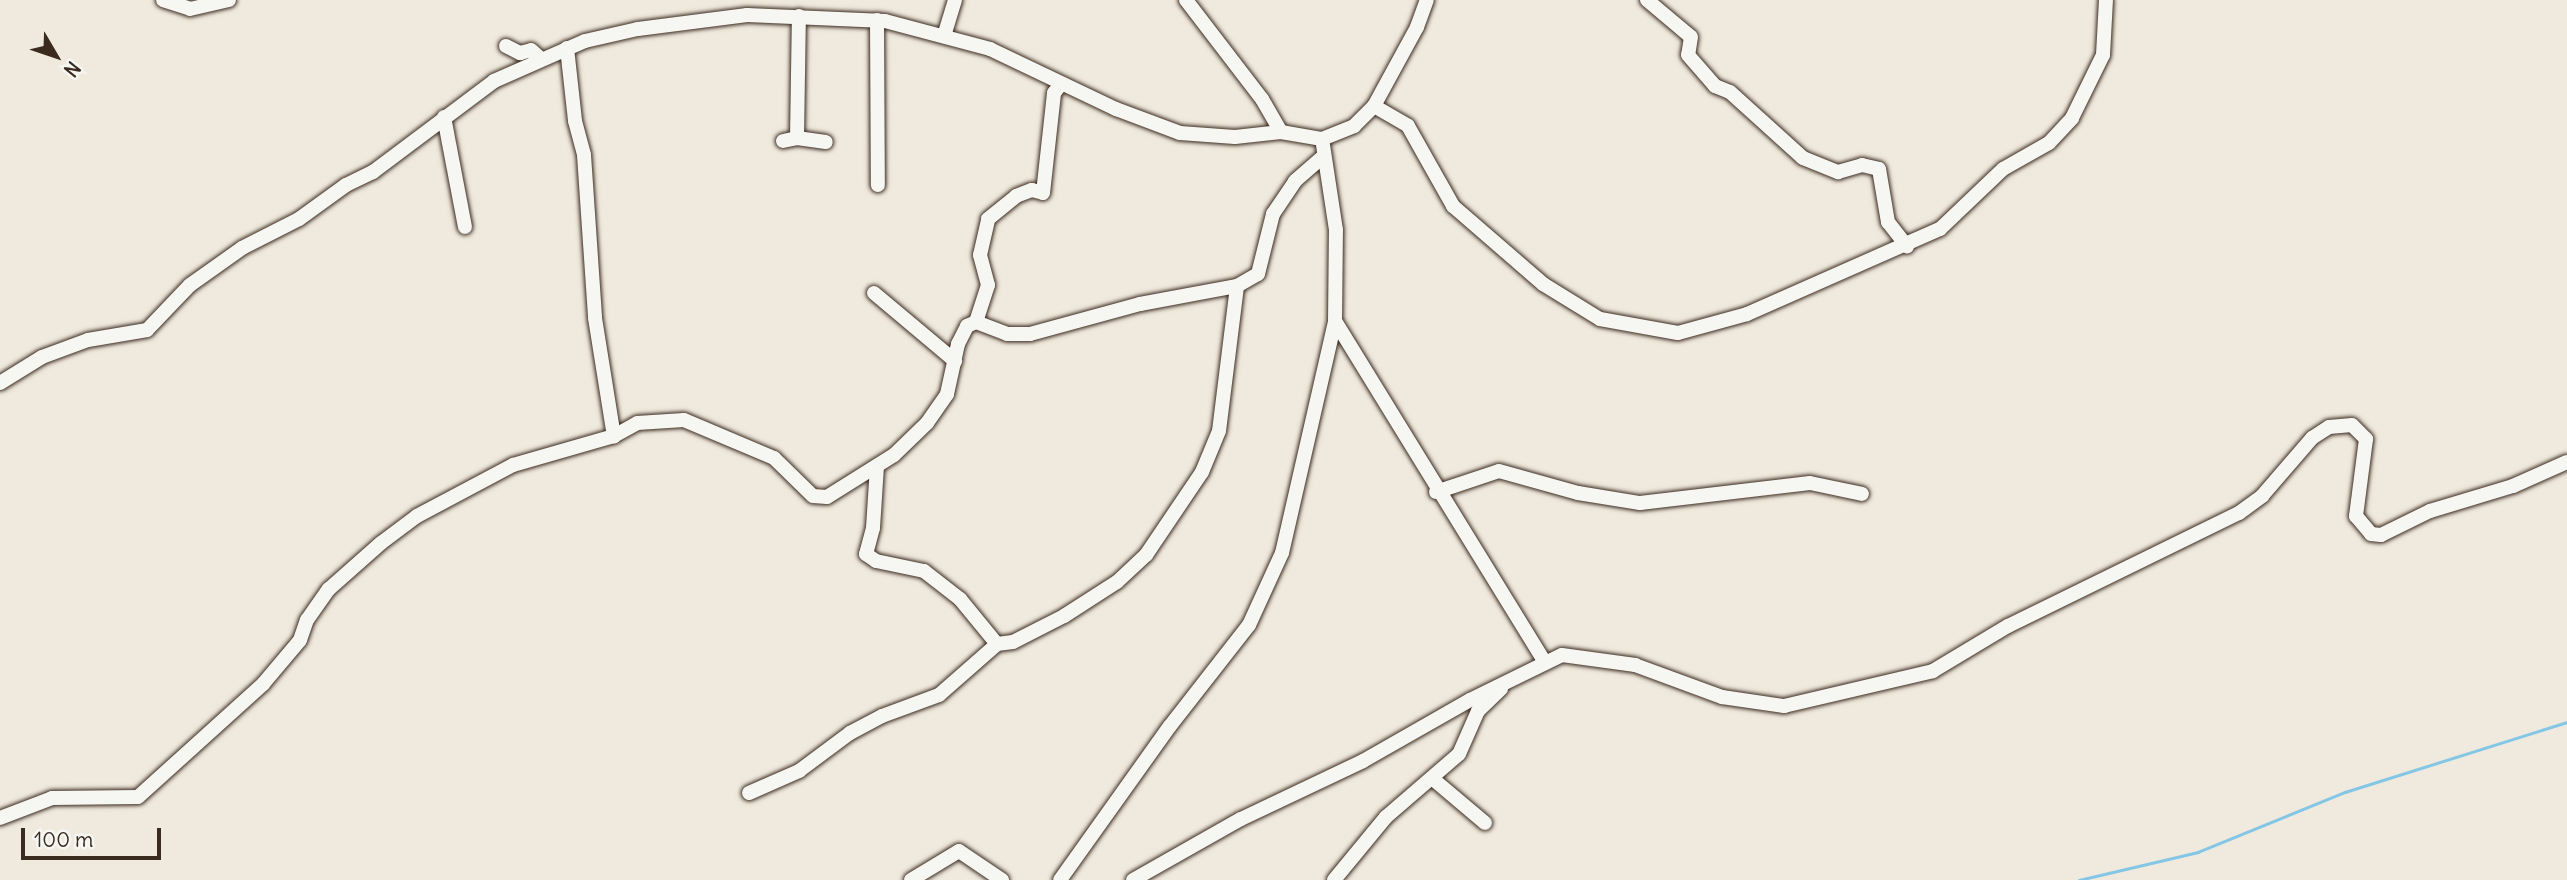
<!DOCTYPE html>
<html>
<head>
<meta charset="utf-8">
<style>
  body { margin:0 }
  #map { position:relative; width:2567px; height:880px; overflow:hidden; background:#f0eade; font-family:Delius,sans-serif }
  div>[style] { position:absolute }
  .stream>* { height:2.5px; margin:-1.25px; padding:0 1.25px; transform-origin:1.25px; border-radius:1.25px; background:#84c6e5 }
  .roads { filter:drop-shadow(0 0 2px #3b2a1e) drop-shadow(0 0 2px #3b2a1e) }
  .minor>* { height:14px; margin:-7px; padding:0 7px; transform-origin:7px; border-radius:7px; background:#f6f6f2 }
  span { translate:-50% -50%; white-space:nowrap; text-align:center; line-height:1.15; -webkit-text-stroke:5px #f6f6f2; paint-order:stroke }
  .north { position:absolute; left:21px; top:21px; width:70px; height:70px; -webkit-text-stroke:5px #f6f6f2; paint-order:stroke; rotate:129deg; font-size:19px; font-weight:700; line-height:28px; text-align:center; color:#3b2a1e }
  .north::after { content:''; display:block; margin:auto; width:24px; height:32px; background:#3b2a1e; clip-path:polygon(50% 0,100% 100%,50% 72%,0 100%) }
  .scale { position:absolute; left:21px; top:828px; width:140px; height:32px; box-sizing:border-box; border:4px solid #3b2a1e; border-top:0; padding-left:9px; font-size:21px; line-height:24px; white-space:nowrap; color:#3b2a1e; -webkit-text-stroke:5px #f6f6f2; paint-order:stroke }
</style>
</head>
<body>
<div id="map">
  <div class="stream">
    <div style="left:2079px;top:880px;width:122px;rotate:-13.2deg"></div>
    <div style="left:2198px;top:852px;width:159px;rotate:-22.2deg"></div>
    <div style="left:2345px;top:792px;width:233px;rotate:-17.5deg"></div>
  </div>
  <div class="roads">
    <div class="minor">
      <div style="left:163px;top:0;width:28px;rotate:18deg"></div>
      <div style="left:190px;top:9px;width:40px;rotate:-13deg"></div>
      <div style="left:1186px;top:0;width:125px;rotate:52.5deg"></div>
      <div style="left:1262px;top:99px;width:38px;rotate:60deg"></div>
      <div style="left:1281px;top:132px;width:42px;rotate:9.7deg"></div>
      <div style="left:1322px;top:139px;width:35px;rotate:-22deg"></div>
      <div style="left:1354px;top:126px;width:28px;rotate:-45deg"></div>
      <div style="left:1374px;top:106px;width:90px;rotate:-61.4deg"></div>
      <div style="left:1417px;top:27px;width:29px;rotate:-70deg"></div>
      <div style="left:1647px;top:0;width:57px;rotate:40.1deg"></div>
      <div style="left:1691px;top:37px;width:18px;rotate:99deg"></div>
      <div style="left:1688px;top:55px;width:41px;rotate:48.9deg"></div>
      <div style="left:1715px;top:86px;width:16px;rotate:22deg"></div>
      <div style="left:1730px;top:92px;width:98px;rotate:42.1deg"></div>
      <div style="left:1803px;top:158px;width:38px;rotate:22deg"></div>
      <div style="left:1838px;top:172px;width:25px;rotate:-16deg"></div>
      <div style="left:1862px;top:165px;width:17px;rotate:13deg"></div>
      <div style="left:1879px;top:169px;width:54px;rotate:80.4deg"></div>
      <div style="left:1888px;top:222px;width:31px;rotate:52deg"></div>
      <div style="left:877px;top:20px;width:165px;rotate:89.7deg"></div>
      <div style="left:944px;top:36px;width:38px;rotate:-73deg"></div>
      <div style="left:506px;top:46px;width:16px;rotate:27deg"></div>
      <div style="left:520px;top:53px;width:11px;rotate:-15deg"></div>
      <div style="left:531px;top:50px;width:12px;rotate:42deg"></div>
      <div style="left:567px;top:48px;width:73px;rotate:83.7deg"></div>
      <div style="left:575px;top:121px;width:35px;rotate:75deg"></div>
      <div style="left:584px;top:155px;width:163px;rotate:86.1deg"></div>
      <div style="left:595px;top:318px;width:120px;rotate:80.9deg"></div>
      <div style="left:1374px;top:106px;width:39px;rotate:30deg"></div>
      <div style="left:1408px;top:126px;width:92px;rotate:60.6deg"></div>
      <div style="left:1453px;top:206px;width:119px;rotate:40.9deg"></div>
      <div style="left:1543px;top:284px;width:67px;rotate:31.6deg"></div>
      <div style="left:1600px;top:319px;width:79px;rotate:10.2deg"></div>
      <div style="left:1678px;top:333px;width:72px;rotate:-15.4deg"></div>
      <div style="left:1747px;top:314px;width:211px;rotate:-23.8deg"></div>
      <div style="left:1940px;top:229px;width:87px;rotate:-43.6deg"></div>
      <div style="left:2003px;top:169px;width:53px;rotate:-29.5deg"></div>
      <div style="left:2049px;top:143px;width:34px;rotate:-47deg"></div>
      <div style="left:2072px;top:118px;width:70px;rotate:-63.8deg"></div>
      <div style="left:2103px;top:55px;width:55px;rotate:-86.9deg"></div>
      <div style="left:444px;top:117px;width:112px;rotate:79.2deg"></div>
      <div style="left:797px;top:138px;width:122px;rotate:-89.1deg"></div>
      <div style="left:783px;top:141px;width:14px;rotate:-12deg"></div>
      <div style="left:797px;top:138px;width:29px;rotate:8deg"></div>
      <div style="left:874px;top:293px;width:106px;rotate:40deg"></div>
      <div style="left:1335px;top:321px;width:399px;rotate:58.4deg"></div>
      <div style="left:976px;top:322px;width:39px;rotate:-72deg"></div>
      <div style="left:988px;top:285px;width:31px;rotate:-105deg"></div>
      <div style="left:980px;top:255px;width:37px;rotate:-77deg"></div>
      <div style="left:988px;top:219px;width:36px;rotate:-39deg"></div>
      <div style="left:1016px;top:196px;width:17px;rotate:-21deg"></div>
      <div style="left:1032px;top:190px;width:11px;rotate:15deg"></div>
      <div style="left:1043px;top:193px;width:101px;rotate:-83.7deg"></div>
      <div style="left:1054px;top:93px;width:11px;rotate:-52deg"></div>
      <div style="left:0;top:383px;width:49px;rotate:-31.8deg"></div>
      <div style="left:42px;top:357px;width:49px;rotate:-20.3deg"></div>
      <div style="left:88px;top:340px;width:60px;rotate:-9.6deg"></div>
      <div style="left:147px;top:330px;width:62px;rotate:-46.3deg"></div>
      <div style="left:190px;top:285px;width:64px;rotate:-35.4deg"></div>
      <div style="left:242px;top:248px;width:64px;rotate:-27deg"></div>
      <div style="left:299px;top:219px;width:58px;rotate:-35.9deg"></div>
      <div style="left:346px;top:185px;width:30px;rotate:-26deg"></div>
      <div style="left:373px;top:172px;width:151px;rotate:-36.9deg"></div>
      <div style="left:494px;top:81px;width:99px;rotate:-23.7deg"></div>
      <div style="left:585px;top:41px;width:54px;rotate:-12.8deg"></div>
      <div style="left:638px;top:29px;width:110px;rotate:-7.3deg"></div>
      <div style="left:747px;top:15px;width:138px;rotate:2.5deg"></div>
      <div style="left:885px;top:21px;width:109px;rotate:14.9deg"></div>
      <div style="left:990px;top:49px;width:140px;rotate:25.5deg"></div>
      <div style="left:1116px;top:109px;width:68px;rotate:20.6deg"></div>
      <div style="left:1180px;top:133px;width:55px;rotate:4.2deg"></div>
      <div style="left:1235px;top:137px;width:46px;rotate:-6.2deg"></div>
      <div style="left:877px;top:466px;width:62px;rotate:93.7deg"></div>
      <div style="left:873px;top:528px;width:27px;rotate:105deg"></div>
      <div style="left:866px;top:554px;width:12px;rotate:35deg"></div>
      <div style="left:876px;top:561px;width:49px;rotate:11.8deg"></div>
      <div style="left:924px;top:571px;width:46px;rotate:37.9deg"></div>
      <div style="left:960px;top:599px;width:58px;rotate:50.6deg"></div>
      <div style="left:1436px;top:492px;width:66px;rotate:-18.4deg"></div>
      <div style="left:1499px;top:471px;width:82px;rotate:15.6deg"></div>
      <div style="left:1578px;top:493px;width:63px;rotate:9.2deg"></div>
      <div style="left:1640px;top:503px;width:171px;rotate:-6.7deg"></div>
      <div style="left:1810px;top:483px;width:53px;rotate:11.9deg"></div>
      <div style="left:1433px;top:779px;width:68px;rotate:40.2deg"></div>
      <div style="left:749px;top:793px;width:55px;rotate:-23.7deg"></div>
      <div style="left:799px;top:771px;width:64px;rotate:-36.7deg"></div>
      <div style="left:850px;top:733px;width:36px;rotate:-28deg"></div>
      <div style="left:882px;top:716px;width:61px;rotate:-20.2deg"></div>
      <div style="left:939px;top:695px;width:77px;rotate:-41.3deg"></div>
      <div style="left:997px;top:644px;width:16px;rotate:-7deg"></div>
      <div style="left:1013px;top:642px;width:57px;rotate:-27deg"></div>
      <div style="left:1064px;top:616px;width:63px;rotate:-32.7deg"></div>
      <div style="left:1117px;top:582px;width:40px;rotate:-43deg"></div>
      <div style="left:1146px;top:555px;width:100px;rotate:-56deg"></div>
      <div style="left:1202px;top:472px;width:44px;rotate:-67.5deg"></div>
      <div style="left:1219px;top:431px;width:146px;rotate:-82.9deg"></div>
      <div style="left:1237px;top:286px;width:24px;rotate:-30deg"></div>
      <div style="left:1258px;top:274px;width:62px;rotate:-76deg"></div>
      <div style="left:1273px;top:214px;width:40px;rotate:-56deg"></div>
      <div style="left:1295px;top:181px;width:38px;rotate:-41deg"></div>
      <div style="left:0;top:818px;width:56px;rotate:-21deg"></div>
      <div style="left:52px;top:798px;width:86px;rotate:-0.7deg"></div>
      <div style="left:138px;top:797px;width:169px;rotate:-42.1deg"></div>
      <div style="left:263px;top:684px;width:57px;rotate:-49.9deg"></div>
      <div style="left:300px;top:640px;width:21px;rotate:-71deg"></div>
      <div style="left:307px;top:620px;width:38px;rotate:-55deg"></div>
      <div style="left:329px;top:589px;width:69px;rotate:-41.5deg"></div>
      <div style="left:381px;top:543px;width:45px;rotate:-36.9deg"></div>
      <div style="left:417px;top:516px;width:109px;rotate:-28deg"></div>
      <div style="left:513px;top:465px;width:105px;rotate:-16deg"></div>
      <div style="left:614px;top:436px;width:26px;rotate:-29deg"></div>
      <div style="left:637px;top:423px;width:47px;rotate:-3.7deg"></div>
      <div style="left:684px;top:420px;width:98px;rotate:22.9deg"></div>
      <div style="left:774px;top:458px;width:54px;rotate:44.3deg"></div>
      <div style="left:813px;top:496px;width:14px;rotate:4deg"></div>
      <div style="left:827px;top:497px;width:79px;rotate:-32.1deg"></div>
      <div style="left:894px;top:455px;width:46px;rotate:-44.1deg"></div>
      <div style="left:927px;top:423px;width:35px;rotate:-55deg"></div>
      <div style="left:947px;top:394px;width:51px;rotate:-77.6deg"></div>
      <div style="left:958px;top:344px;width:20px;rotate:-63deg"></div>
      <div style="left:967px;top:326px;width:10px;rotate:-24deg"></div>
      <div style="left:976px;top:322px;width:33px;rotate:21deg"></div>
      <div style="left:1007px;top:334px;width:23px"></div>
      <div style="left:1030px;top:334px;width:114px;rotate:-15.3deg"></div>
      <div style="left:1140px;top:304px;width:99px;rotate:-10.5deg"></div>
      <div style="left:911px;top:880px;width:56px;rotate:-31.1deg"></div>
      <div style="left:959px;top:851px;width:52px;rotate:34deg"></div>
      <div style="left:1060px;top:880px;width:189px;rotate:-54.5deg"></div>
      <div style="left:1170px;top:726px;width:128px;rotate:-52deg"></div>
      <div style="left:1249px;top:625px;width:79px;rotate:-65.4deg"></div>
      <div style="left:1282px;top:553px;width:238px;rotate:-77.1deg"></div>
      <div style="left:1335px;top:321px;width:91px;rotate:-89.4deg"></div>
      <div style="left:1336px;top:230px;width:92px;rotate:-98.7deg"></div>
      <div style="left:1133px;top:880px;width:124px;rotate:-29.5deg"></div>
      <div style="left:1241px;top:819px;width:135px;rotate:-25.4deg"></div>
      <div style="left:1363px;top:761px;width:123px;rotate:-29.7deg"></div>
      <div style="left:1470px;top:700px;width:102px;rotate:-26.1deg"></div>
      <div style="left:1562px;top:655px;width:74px;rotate:7.8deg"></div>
      <div style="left:1635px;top:665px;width:93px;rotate:20.2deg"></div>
      <div style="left:1722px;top:697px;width:63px;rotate:8.3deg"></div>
      <div style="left:1784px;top:706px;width:153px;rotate:-13.2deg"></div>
      <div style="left:1933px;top:671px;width:87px;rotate:-31deg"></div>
      <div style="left:2008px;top:626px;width:257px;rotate:-26.1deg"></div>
      <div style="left:2239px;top:513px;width:29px;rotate:-36deg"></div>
      <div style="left:2262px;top:496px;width:77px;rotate:-49.2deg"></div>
      <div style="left:2312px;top:438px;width:20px;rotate:-33deg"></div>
      <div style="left:2329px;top:427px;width:23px;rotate:-5deg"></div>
      <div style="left:2352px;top:425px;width:20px;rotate:45deg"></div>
      <div style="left:2366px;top:439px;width:78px;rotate:97.4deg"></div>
      <div style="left:2356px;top:516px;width:23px;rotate:50deg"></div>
      <div style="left:2371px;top:534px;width:10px;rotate:6deg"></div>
      <div style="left:2381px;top:535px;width:55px;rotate:-26.1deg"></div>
      <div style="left:2430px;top:511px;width:87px;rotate:-16.8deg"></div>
      <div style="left:2513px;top:486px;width:59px;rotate:-24deg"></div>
      <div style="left:1334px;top:880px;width:82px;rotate:-50.5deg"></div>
      <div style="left:1386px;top:817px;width:96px;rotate:-40.8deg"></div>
      <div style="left:1459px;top:754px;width:47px;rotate:-66.2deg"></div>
      <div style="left:1478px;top:711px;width:32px;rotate:-44deg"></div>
    </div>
  </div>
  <div class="north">N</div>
  <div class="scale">100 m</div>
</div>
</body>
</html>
